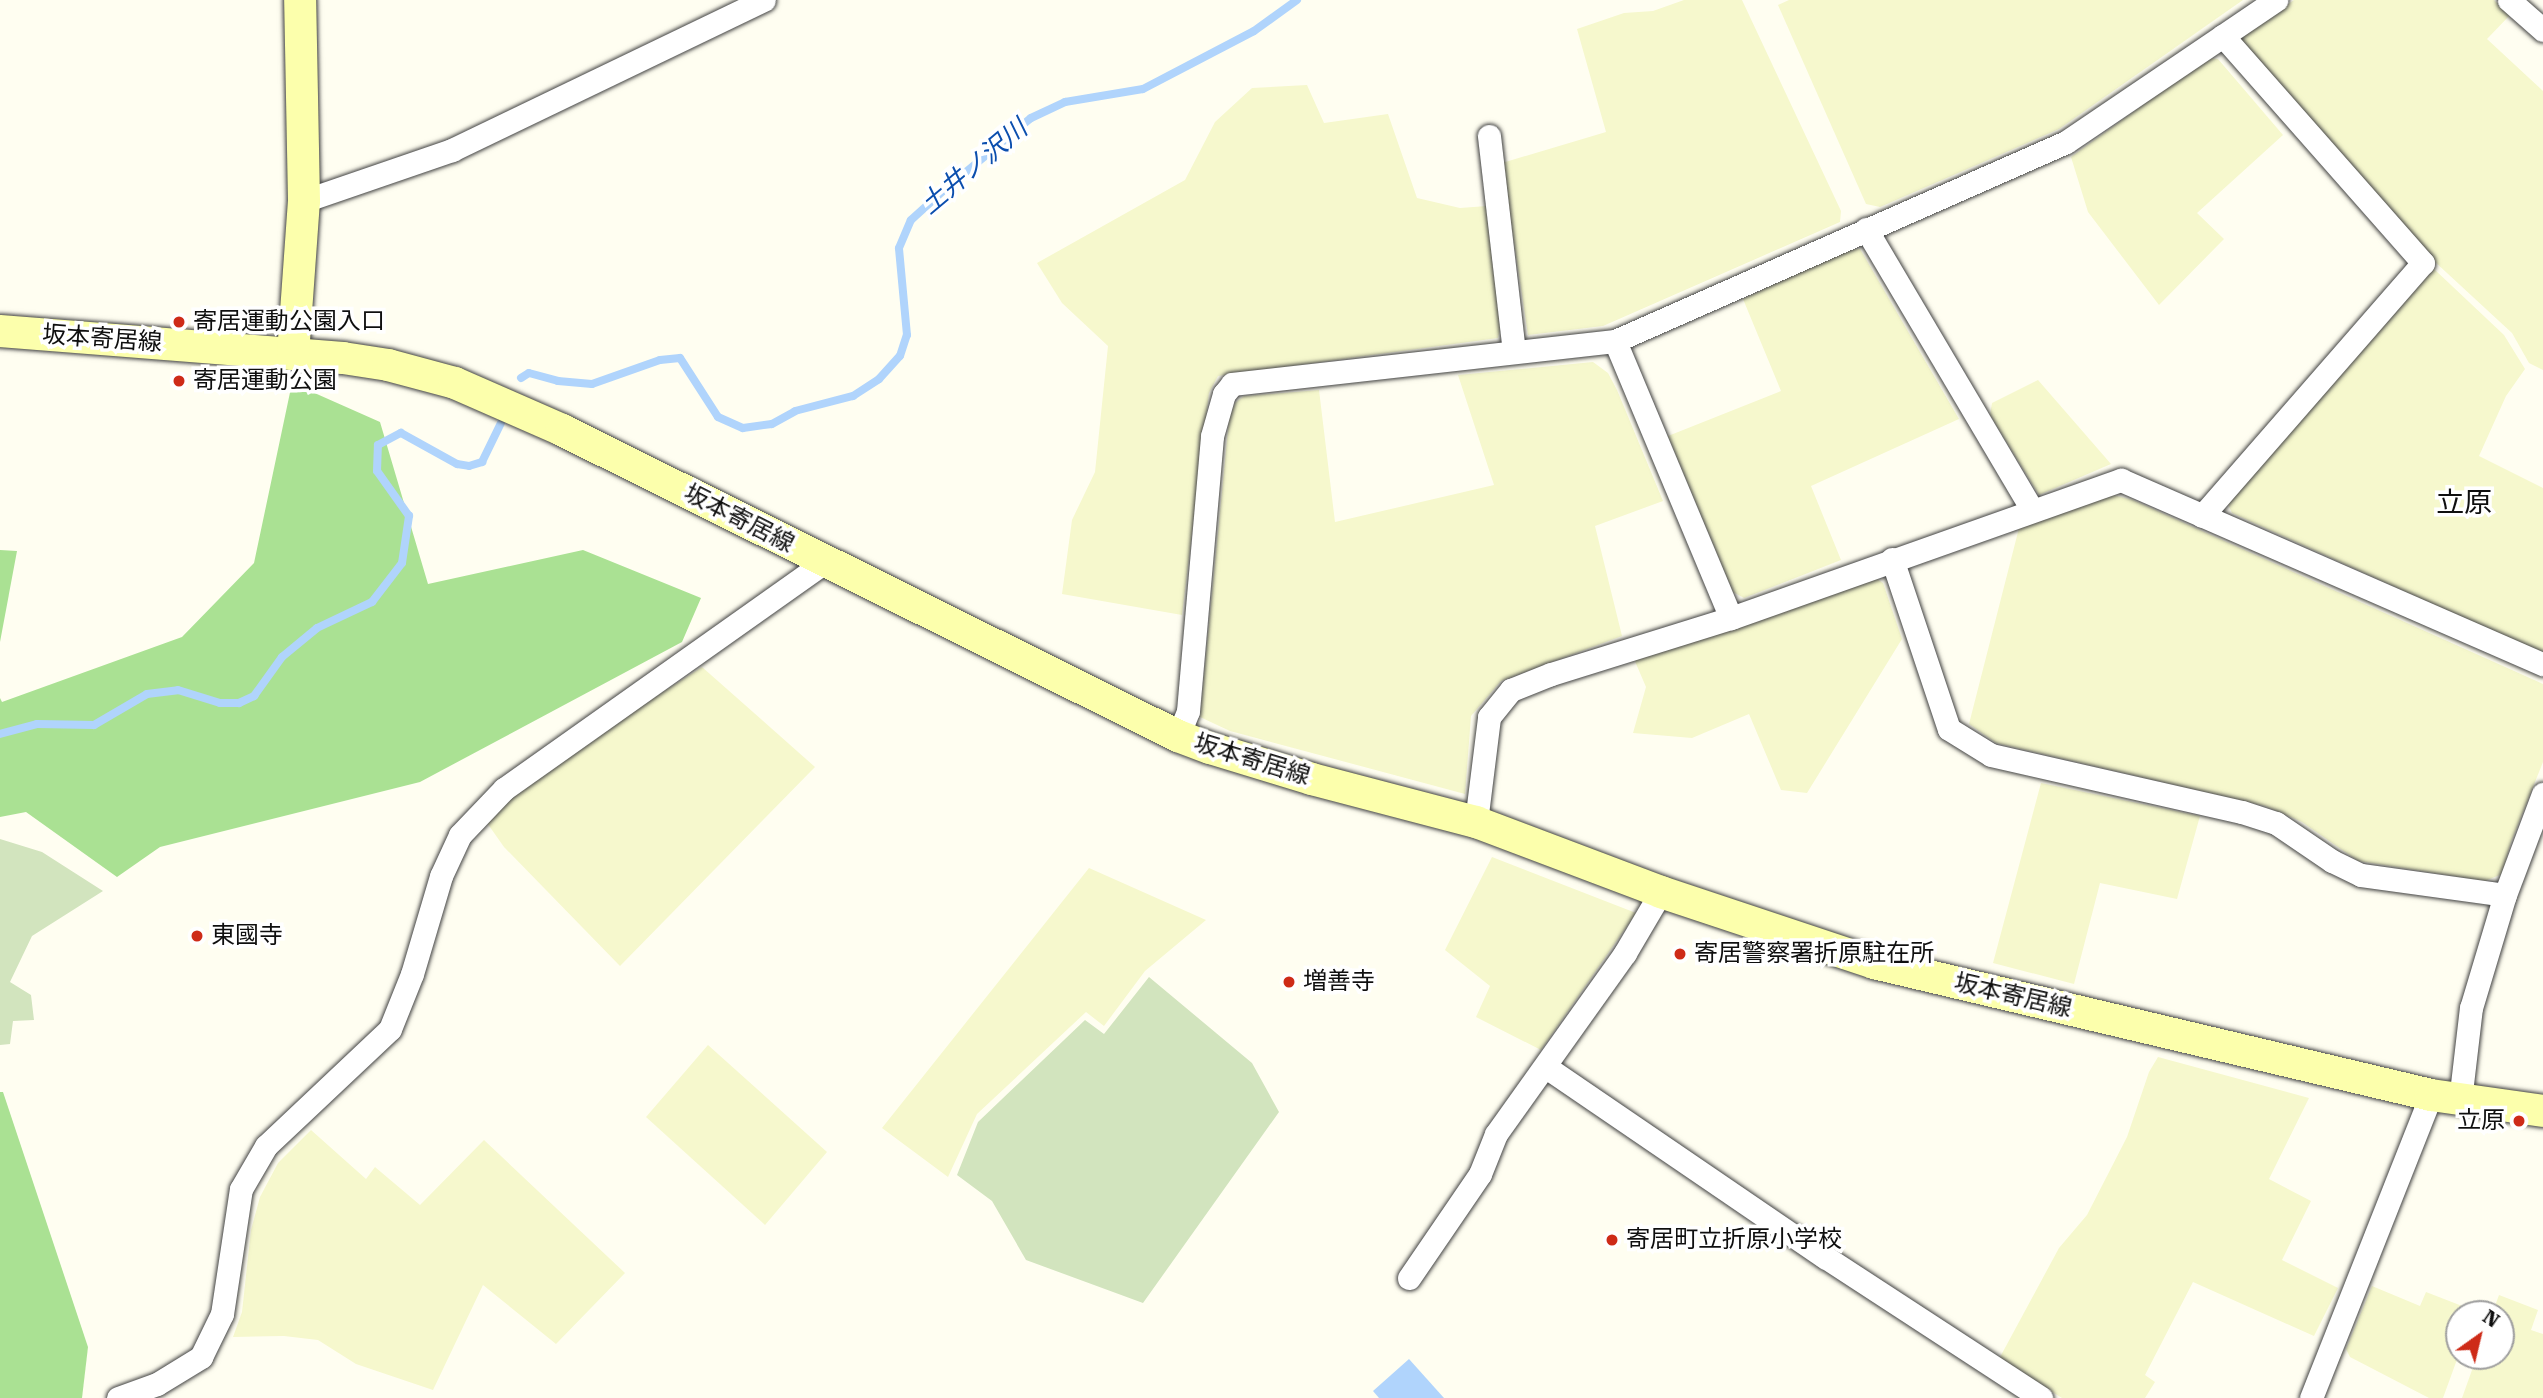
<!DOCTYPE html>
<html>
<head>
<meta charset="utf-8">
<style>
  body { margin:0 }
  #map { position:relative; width:2543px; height:1398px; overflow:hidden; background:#fffef1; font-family:"Roboto Serif","Noto Sans JP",serif }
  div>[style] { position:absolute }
  .farmland>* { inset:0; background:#f6f8cd }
  .forest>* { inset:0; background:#aae193 }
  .cemetery>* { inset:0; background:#d2e4be }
  .water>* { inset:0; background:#b0d4fc }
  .stream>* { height:8px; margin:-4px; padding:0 4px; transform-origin:4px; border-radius:4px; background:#b0d4fc }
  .roads { filter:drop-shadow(0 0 2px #424242) drop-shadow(0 0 2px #424242) }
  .street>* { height:23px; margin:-11.5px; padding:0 11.5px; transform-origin:11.5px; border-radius:11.5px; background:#fff }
  .secondary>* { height:32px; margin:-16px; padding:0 16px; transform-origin:16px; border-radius:16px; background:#fcffac }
  .dots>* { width:19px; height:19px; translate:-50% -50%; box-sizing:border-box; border:4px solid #fff; border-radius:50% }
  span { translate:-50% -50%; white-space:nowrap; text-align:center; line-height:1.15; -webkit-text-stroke:7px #fff; paint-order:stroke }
  .poi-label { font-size:24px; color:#0f0f0f }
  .left { translate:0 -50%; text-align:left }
  .right { translate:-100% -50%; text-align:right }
  .street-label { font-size:24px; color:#0f0f0f }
  .water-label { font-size:26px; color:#0b4eae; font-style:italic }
  .quarter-label { font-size:28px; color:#0f0f0f }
  .north { position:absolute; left:2445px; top:1300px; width:70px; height:70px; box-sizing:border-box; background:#fff; border:2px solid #9f9f9f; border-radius:50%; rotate:34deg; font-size:19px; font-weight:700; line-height:28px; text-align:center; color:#0f0f0f }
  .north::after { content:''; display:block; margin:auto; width:24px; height:32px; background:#ce2b18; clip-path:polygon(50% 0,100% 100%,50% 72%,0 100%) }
</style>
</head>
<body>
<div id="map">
  <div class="farmland">
    <div style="clip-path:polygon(1684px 0,1742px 0,1841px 211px,1840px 222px,1603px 326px,1528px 335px,1502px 163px,1606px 132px,1577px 29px,1624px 13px,1653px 11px)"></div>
    <div style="clip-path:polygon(1789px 0,2243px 0,2059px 129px,1880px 207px,1866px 204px,1778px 5px)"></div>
    <div style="clip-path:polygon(2294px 0,2494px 0,2510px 15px,2487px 39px,2543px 91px,2543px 370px,2529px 363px,2512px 333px,2434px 261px,2238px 38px)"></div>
    <div style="clip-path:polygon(2208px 58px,2218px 59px,2283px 135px,2197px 213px,2224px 239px,2159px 305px,2088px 212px,2071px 157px)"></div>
    <div style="clip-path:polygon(1307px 85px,1324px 123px,1388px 114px,1417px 198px,1460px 208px,1487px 206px,1504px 315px,1498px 338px,1218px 376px,1209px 393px,1182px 615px,1062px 594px,1072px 520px,1095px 472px,1108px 346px,1062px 303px,1037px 263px,1185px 180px,1215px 122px,1252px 88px)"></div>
    <div style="clip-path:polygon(1860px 249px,1959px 419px,1811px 486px,1841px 560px,1744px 598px,1733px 592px,1668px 436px,1781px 391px,1743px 299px,1846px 250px)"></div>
    <div style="clip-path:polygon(2434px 269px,2504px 335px,2525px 369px,2506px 396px,2479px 456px,2543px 488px,2543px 654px,2232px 513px,2228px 504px)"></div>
    <div style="clip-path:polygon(1593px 362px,1608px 373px,1617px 390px,1663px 501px,1595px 526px,1622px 636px,1501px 681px,1471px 716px,1465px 794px,1230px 731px,1200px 717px,1229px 419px,1235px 403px,1244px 396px,1319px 390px,1335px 522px,1494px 485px,1458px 375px)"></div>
    <div style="clip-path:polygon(2038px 380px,2111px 464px,2039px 495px,1990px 415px,1992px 403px)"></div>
    <div style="clip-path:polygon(2113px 495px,2133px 500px,2543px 684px,2543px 762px,2511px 842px,2502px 874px,2485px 881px,2358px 861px,2302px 822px,2265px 806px,1996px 743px,1969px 724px,2019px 528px)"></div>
    <div style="clip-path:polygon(1874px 577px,1883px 583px,1902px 639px,1807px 793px,1781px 790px,1749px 714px,1692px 738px,1633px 733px,1646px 687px,1634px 659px)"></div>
    <div style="clip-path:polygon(702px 667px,815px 767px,620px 966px,504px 847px,485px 820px,571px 751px)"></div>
    <div style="clip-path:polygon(2041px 783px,2200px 816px,2177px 899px,2100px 883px,2074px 984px,1993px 963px)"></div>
    <div style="clip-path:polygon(1492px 857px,1636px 913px,1541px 1050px,1476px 1017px,1490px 986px,1445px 950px)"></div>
    <div style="clip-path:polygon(1089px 868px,1206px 920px,1145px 971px,1104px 1026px,1086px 1012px,977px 1114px,948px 1177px,882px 1128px)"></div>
    <div style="clip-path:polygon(708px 1045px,827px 1152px,765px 1225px,646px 1117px)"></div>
    <div style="clip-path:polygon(2158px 1057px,2309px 1098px,2269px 1179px,2311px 1201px,2282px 1260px,2338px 1288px,2314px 1336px,2193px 1282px,2145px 1375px,2155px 1382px,2145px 1398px,2062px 1398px,1999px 1359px,2059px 1248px,2087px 1215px,2127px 1137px,2149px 1072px)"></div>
    <div style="clip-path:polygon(311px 1130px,366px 1179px,375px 1167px,420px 1205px,484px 1140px,625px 1273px,556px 1344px,483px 1285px,433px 1390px,356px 1364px,318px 1340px,284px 1336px,233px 1337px,242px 1312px,251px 1230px,260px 1197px,278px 1163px)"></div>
    <div style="clip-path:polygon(2372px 1286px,2420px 1306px,2426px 1292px,2475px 1311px,2474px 1314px,2459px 1314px,2459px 1354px,2443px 1398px,2429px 1398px,2350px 1357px,2346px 1349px)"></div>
    <div style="clip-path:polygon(2499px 1295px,2538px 1310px,2531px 1330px,2543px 1334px,2543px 1398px,2462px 1398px,2477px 1356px,2501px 1356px,2501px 1314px,2492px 1314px)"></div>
  </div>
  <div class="forest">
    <div style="clip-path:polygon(292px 383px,380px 422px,428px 584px,583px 550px,701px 598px,682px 642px,420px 782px,160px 847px,117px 877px,26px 812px,0 817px,0 698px,2px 702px,182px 637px,254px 563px)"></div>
    <div style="clip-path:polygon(0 550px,17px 551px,0 642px)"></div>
    <div style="clip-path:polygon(0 1092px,3px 1092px,88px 1347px,82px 1398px,0 1398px)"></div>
  </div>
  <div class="cemetery">
    <div style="clip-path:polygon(0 839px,42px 852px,103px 891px,32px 936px,10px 982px,31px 995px,34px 1020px,13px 1021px,10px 1044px,0 1045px)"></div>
    <div style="clip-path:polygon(1149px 977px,1252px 1063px,1279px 1112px,1143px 1303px,1026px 1260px,992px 1201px,957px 1175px,978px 1122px,1085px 1020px,1104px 1034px)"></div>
  </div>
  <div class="water">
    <div style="clip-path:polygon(1409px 1359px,1444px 1398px,1379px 1398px,1373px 1391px)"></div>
  </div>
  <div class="stream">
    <div style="left:521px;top:378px;width:9px;rotate:-32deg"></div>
    <div style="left:529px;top:373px;width:30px;rotate:15deg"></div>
    <div style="left:558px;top:381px;width:34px;rotate:5deg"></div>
    <div style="left:592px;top:384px;width:72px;rotate:-19.4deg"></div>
    <div style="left:660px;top:360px;width:20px;rotate:-6deg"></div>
    <div style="left:680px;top:358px;width:70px;rotate:57.2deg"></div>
    <div style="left:718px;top:417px;width:27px;rotate:24deg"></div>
    <div style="left:743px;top:428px;width:29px;rotate:-8deg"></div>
    <div style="left:772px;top:424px;width:26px;rotate:-29deg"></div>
    <div style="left:795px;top:411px;width:60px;rotate:-14.5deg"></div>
    <div style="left:853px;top:396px;width:31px;rotate:-33deg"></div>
    <div style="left:879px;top:379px;width:31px;rotate:-48deg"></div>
    <div style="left:900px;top:356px;width:22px;rotate:-72deg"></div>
    <div style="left:907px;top:335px;width:87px;rotate:-95.3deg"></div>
    <div style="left:899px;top:248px;width:30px;rotate:-67deg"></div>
    <div style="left:911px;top:220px;width:43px;rotate:-42.2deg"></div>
    <div style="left:943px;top:191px;width:114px;rotate:-39.7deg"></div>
    <div style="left:1031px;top:118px;width:38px;rotate:-25deg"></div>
    <div style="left:1065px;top:102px;width:79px;rotate:-9.5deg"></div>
    <div style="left:1143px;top:89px;width:125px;rotate:-27.6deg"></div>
    <div style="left:1254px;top:31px;width:53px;rotate:-35.8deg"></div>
    <div style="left:0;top:734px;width:38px;rotate:-15deg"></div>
    <div style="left:37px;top:724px;width:57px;rotate:1deg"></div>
    <div style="left:94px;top:725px;width:61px;rotate:-30.3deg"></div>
    <div style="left:147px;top:694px;width:31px;rotate:-7deg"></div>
    <div style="left:178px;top:690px;width:44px;rotate:17.2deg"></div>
    <div style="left:220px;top:703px;width:19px"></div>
    <div style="left:239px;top:703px;width:17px;rotate:-25deg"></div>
    <div style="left:254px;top:696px;width:48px;rotate:-54.3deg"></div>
    <div style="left:282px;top:657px;width:45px;rotate:-39.6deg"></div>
    <div style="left:317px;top:628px;width:61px;rotate:-25.3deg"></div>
    <div style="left:372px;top:602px;width:49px;rotate:-52.4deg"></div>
    <div style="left:402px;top:563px;width:48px;rotate:-81.5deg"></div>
    <div style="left:409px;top:516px;width:55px;rotate:-125.4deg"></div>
    <div style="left:377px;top:471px;width:26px;rotate:-88deg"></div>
    <div style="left:378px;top:445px;width:26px;rotate:-28deg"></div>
    <div style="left:401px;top:433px;width:64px;rotate:29deg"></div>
    <div style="left:457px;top:464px;width:12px;rotate:9deg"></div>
    <div style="left:469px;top:466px;width:14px;rotate:-17deg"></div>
    <div style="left:482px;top:462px;width:43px;rotate:-64deg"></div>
  </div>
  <div class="roads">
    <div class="street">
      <div style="left:2509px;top:0;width:45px;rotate:41.4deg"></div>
      <div style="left:1489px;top:136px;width:217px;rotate:83.4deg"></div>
      <div style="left:304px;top:201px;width:157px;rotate:-19deg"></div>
      <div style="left:452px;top:150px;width:346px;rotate:-25.7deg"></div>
      <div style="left:1866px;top:229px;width:326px;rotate:59.4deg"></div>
      <div style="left:1615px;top:341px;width:300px;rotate:67.3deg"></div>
      <div style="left:2202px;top:516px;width:336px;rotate:-48.9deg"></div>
      <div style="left:2423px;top:263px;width:303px;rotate:-131.4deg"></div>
      <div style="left:1892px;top:559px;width:179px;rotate:71.5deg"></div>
      <div style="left:1949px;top:729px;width:49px;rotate:31.8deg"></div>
      <div style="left:1991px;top:755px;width:257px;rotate:12.8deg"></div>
      <div style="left:2242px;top:812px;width:36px;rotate:18deg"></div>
      <div style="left:2276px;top:823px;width:68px;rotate:34.2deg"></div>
      <div style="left:2332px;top:861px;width:32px;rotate:26deg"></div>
      <div style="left:2361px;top:875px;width:145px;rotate:7.9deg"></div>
      <div style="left:1178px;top:736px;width:27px;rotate:-68deg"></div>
      <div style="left:1188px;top:711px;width:276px;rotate:-85deg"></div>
      <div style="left:1212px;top:436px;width:44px;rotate:-74.1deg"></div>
      <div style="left:1224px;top:394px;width:13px;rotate:-51deg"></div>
      <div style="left:1232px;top:384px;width:385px;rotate:-6.4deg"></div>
      <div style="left:1615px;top:341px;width:493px;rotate:-23.8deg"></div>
      <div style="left:2066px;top:142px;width:254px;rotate:-34.1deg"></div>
      <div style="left:1476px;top:822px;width:106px;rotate:-82.9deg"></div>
      <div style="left:1489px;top:717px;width:35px;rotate:-51deg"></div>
      <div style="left:1511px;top:690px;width:43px;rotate:-21.8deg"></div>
      <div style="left:1551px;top:674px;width:189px;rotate:-17.3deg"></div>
      <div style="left:1731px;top:618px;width:414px;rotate:-19.5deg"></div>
      <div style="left:2121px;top:480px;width:460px;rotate:23.6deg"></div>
      <div style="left:1546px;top:1067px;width:338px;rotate:34.3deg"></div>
      <div style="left:1825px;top:1257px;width:258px;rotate:33.1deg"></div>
      <div style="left:2460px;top:1101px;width:94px;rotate:-83.3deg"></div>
      <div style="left:2471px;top:1008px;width:118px;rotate:-73.3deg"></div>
      <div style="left:2505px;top:895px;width:108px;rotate:-69.4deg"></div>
      <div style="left:1409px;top:1278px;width:126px;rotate:-55.7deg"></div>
      <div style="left:1480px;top:1174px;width:43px;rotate:-68.2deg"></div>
      <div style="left:1496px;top:1134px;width:222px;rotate:-54.5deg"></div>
      <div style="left:1625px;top:953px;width:71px;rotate:-59.5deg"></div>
      <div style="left:118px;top:1398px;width:41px;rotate:-19.7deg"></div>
      <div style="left:157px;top:1384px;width:52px;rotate:-31.5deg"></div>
      <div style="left:201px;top:1357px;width:48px;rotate:-64deg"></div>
      <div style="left:222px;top:1314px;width:126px;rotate:-81.4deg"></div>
      <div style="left:241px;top:1189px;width:50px;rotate:-59.8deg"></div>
      <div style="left:266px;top:1146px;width:170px;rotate:-43.3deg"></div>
      <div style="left:390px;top:1029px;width:59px;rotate:-68.2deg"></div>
      <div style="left:412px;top:974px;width:102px;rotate:-73.5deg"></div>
      <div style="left:441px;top:876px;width:45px;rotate:-65.1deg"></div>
      <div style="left:460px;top:835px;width:64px;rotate:-46.3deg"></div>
      <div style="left:504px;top:789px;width:393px;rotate:-35.3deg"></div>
      <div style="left:2311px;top:1398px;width:326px;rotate:-68.4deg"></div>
    </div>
    <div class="secondary">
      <div style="left:0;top:331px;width:344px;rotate:4.5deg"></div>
      <div style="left:343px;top:358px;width:46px;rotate:8.8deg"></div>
      <div style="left:388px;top:365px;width:69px;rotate:15deg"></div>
      <div style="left:455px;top:383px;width:117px;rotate:23.7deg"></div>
      <div style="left:562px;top:430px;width:688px;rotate:26.42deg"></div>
      <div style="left:1178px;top:736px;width:34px;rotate:21deg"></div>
      <div style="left:1210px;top:748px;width:107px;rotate:16.9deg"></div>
      <div style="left:1312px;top:779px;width:170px;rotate:14.7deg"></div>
      <div style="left:1476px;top:822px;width:198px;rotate:20.7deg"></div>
      <div style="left:1661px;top:892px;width:225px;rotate:18.4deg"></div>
      <div style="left:1874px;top:963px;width:572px;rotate:13.33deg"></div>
      <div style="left:2431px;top:1095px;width:113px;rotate:8.1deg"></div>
      <div style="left:293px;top:354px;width:153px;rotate:-85.9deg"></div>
      <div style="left:304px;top:201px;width:201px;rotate:-91.1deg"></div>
    </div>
  </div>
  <div class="dots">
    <div style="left:179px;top:322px;background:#ce2b18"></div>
    <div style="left:179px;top:381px;background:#ce2b18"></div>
    <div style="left:197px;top:936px;background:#ce2b18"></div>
    <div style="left:1680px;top:954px;background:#ce2b18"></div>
    <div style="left:1289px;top:982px;background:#ce2b18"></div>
    <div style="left:2519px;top:1121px;background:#ce2b18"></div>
    <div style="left:1612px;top:1240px;background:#ce2b18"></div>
  </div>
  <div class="poi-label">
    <span class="left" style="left:193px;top:322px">寄居運動公園入口</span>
    <span class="left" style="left:193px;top:381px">寄居運動公園</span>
    <span class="left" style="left:211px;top:936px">東國寺</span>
    <span class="left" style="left:1694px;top:954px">寄居警察署折原駐在所</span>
    <span class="left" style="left:1303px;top:982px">増善寺</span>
    <span class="right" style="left:2505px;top:1121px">立原</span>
    <span class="left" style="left:1626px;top:1240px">寄居町立折原小学校</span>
  </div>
  <div class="street-label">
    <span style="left:102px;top:339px;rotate:4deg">坂本寄居線</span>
    <span style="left:739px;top:519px;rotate:27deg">坂本寄居線</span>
    <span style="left:1252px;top:760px;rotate:17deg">坂本寄居線</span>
    <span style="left:2013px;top:996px;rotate:13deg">坂本寄居線</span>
  </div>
  <div class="water-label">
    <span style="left:974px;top:167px;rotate:-40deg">土井ノ沢川</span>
  </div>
  <div class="quarter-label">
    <span style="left:2464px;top:503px">立原</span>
  </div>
  <div class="north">N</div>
</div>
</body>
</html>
